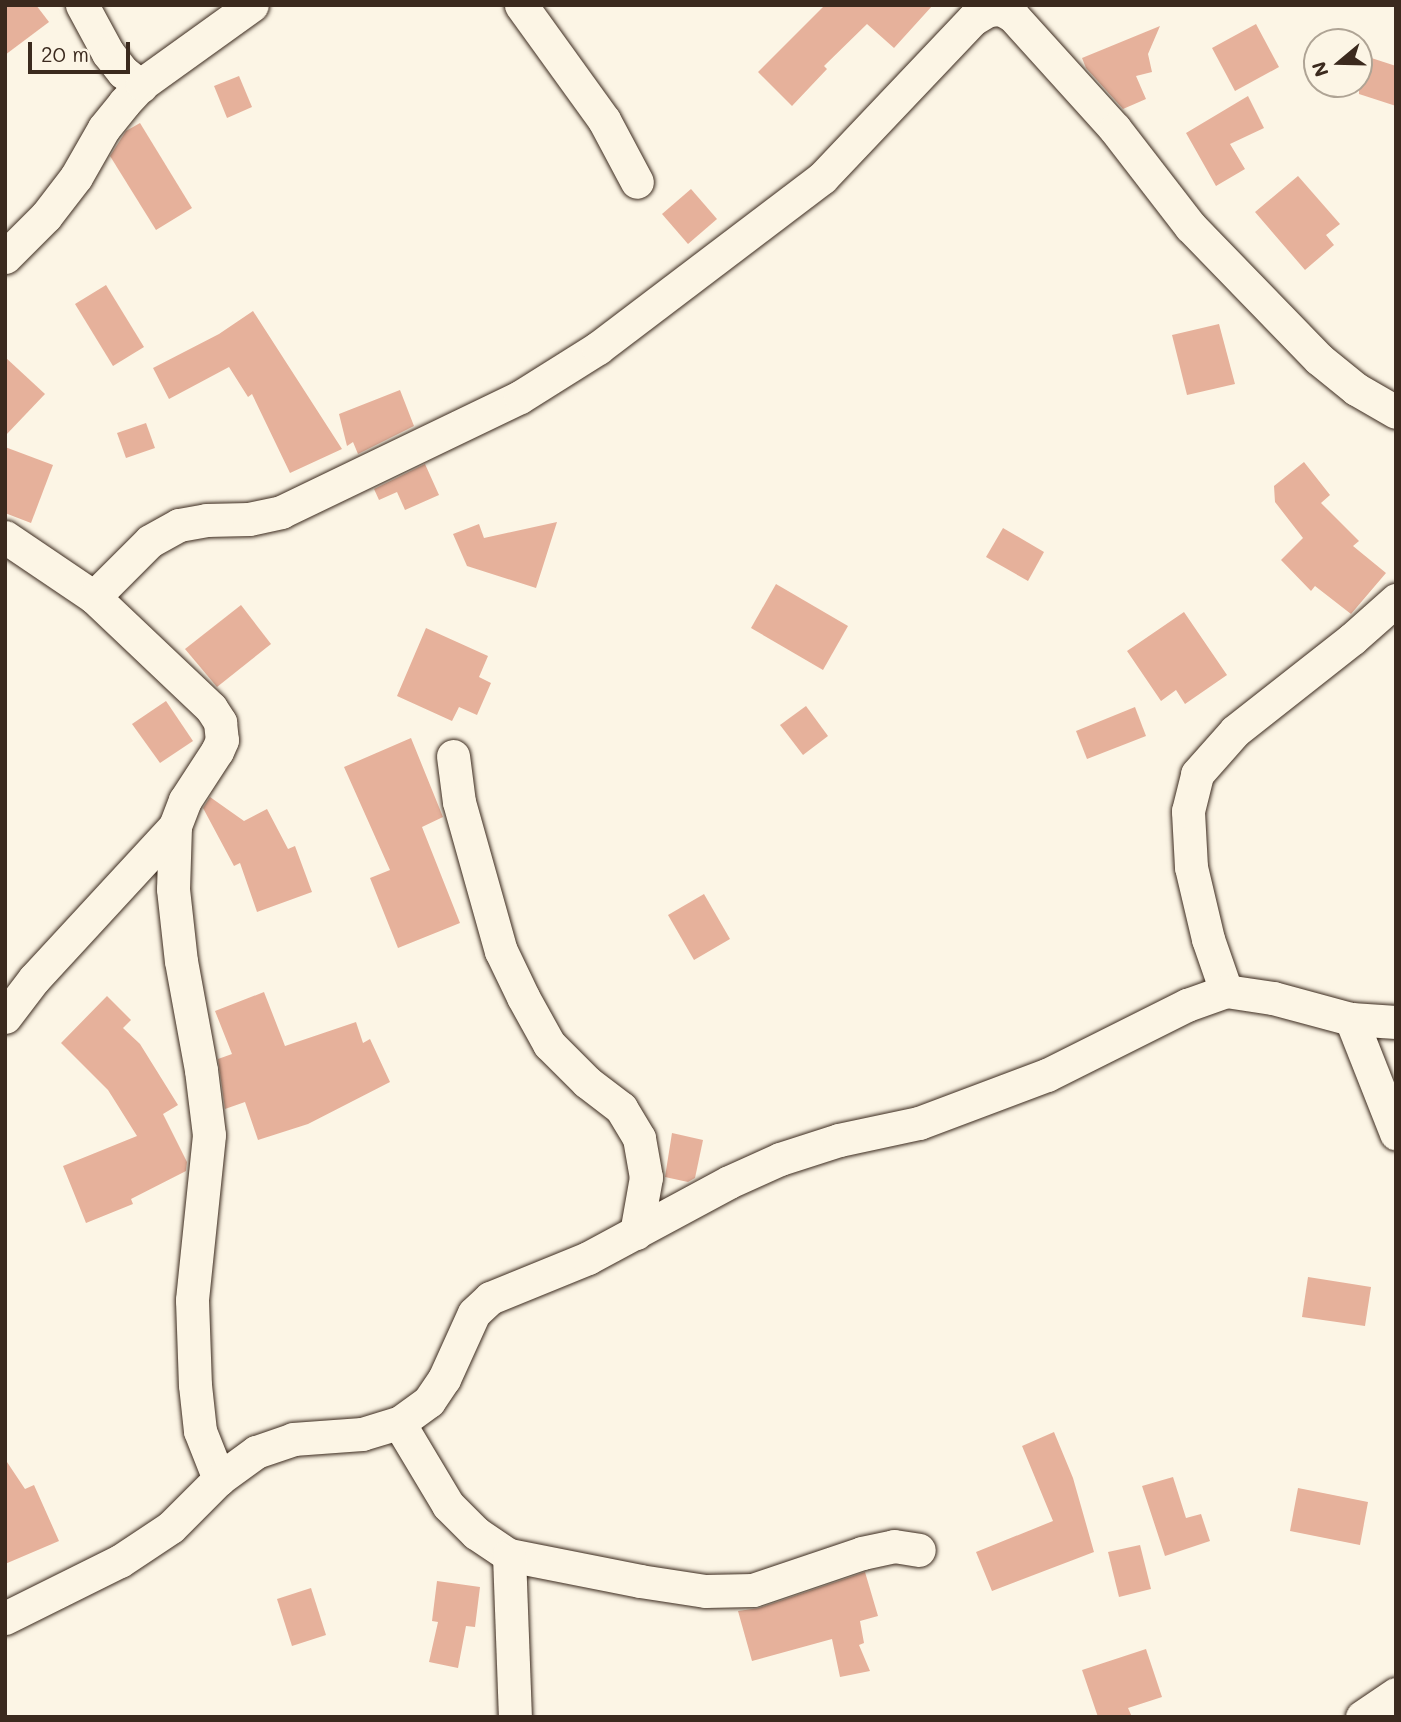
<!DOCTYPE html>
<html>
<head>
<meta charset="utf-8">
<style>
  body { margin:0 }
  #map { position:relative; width:1401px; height:1722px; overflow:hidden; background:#fcf5e5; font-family:Mali,sans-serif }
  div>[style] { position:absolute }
  .building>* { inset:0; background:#e6b19b }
  .roads { filter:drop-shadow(0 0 2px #3b2a1e) drop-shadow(0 0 2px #3b2a1e) }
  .minor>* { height:33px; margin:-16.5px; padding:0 16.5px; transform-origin:16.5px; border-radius:16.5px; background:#fcf5e5 }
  span { translate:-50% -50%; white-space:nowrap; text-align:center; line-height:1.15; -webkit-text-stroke:7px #fcf5e5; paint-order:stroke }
  .frame { position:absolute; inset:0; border:7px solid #3b2a1e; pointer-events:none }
  .north { position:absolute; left:1303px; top:28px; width:70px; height:70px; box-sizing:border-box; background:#fcf5e5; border:2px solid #afa495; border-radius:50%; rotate:251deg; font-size:19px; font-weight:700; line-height:28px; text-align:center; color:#3b2a1e }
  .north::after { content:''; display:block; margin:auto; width:24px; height:32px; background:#3b2a1e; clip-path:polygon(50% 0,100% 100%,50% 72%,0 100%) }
  .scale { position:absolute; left:28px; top:42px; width:102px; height:32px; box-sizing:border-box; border:4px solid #3b2a1e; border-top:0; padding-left:9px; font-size:21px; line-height:24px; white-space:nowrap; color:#3b2a1e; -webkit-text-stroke:5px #fcf5e5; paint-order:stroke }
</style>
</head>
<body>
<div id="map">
  <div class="building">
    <div style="clip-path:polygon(5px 5px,36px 5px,49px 22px,5px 55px)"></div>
    <div style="clip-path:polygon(825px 5px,933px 5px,894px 48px,867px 24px,824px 66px,827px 69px,792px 106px,758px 72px)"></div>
    <div style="clip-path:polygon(1256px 24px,1279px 67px,1235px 91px,1212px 48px)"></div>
    <div style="clip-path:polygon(1160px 26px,1148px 54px,1152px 72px,1136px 76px,1146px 99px,1123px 109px,1086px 68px,1082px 58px)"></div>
    <div style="clip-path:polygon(1359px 54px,1396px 66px,1396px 106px,1359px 94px)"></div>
    <div style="clip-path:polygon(239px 76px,252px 107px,227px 118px,214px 86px)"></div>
    <div style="clip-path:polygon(1248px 96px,1264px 128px,1230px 144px,1245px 169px,1216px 186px,1186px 133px)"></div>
    <div style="clip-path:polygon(140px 123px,192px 208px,156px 230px,110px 156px,126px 131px)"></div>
    <div style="clip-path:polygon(1298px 176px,1340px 224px,1326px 235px,1334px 245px,1305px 270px,1255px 212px)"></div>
    <div style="clip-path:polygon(691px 189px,717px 219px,688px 244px,662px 214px)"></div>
    <div style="clip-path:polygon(106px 285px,144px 347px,113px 366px,75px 304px)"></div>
    <div style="clip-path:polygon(253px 311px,342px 449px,290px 473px,252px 394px,248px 397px,229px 367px,169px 399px,153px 368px,219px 334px)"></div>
    <div style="clip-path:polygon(1219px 324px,1235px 384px,1187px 395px,1172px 335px)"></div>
    <div style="clip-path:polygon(5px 357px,45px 394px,5px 436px)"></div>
    <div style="clip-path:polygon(400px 390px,414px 426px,358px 454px,353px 442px,347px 446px,339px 414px)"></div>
    <div style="clip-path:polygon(146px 423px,155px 448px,126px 458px,117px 433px)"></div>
    <div style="clip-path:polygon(5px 447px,53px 465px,31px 523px,5px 513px)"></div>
    <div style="clip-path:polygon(1304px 462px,1330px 495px,1321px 503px,1359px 541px,1353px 546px,1386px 573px,1351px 614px,1315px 586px,1311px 591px,1281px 560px,1303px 538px,1275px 502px,1274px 486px)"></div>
    <div style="clip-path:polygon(425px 464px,439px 495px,405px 510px,397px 492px,379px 500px,374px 489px)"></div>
    <div style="clip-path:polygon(557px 522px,536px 588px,467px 566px,453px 534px,479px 524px,484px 538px)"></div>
    <div style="clip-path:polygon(1003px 528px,1044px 552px,1028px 581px,986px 557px)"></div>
    <div style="clip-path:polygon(776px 584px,848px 626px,823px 670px,751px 628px)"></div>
    <div style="clip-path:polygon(241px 605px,271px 644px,217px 687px,185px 649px)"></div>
    <div style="clip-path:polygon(1184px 612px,1227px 675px,1185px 704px,1176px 690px,1161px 701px,1127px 651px)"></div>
    <div style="clip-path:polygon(426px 628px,488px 656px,479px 677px,491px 683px,477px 715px,459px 707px,452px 721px,397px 696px)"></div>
    <div style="clip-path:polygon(166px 701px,193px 741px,160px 763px,132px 724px)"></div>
    <div style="clip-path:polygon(806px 706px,828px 736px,803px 755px,780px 725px)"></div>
    <div style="clip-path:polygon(1135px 707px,1146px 736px,1087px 759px,1076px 731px)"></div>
    <div style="clip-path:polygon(411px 738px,443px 817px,422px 827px,460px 923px,398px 948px,370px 878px,390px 870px,344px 767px)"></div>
    <div style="clip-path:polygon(210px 797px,244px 821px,267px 809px,288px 849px,295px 846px,312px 892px,257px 912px,240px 863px,234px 866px,203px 808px)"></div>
    <div style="clip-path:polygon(704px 894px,730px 939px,694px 960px,668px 915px)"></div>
    <div style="clip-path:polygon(264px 992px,285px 1046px,356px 1022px,363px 1043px,370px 1039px,390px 1082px,308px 1124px,258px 1140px,245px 1102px,225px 1109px,218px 1059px,232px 1054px,215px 1011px)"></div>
    <div style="clip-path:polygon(107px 996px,131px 1020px,123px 1028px,140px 1044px,178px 1105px,163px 1114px,187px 1162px,186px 1171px,131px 1199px,133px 1204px,86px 1223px,63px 1166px,137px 1136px,108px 1090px,61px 1043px)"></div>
    <div style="clip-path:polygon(672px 1133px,703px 1140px,695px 1178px,688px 1182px,665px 1177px)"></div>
    <div style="clip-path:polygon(1308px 1277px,1371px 1287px,1365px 1326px,1302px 1317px)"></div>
    <div style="clip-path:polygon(1054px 1432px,1073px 1478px,1094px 1552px,992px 1591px,976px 1552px,1053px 1521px,1022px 1446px)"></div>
    <div style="clip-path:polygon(5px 1459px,25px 1489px,34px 1485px,59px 1541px,5px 1564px)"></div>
    <div style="clip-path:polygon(1173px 1477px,1186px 1518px,1201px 1514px,1210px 1541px,1165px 1556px,1142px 1486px)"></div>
    <div style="clip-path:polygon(1298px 1488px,1368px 1502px,1360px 1545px,1290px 1531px)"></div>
    <div style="clip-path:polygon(1140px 1545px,1151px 1589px,1119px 1597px,1108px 1552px)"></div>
    <div style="clip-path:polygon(865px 1572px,878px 1616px,860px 1621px,864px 1643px,859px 1645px,870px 1671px,840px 1677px,832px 1639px,752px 1661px,738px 1611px,759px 1608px)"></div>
    <div style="clip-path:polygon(437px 1581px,480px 1587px,475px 1627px,466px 1626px,458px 1668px,429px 1662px,438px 1622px,432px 1621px)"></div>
    <div style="clip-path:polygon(311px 1588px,326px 1635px,292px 1646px,277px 1599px)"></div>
    <div style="clip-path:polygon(1146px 1649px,1162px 1697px,1128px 1708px,1132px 1717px,1098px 1717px,1082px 1670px)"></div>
  </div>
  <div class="roads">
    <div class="minor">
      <div style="left:82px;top:5px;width:55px;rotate:61.6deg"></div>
      <div style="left:108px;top:53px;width:24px;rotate:52deg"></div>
      <div style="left:123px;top:72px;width:23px;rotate:38deg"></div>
      <div style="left:521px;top:5px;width:142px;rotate:54.2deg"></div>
      <div style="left:604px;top:120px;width:70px;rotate:62deg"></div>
      <div style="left:5px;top:257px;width:58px;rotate:-45deg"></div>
      <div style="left:46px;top:216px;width:49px;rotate:-52.4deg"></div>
      <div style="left:76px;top:177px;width:56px;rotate:-60.3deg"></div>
      <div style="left:104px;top:128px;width:32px;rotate:-51deg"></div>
      <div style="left:124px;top:103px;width:26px;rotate:-47deg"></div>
      <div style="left:142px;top:84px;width:135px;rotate:-35.7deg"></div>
      <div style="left:5px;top:537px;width:107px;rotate:34deg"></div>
      <div style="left:94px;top:597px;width:161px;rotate:43.5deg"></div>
      <div style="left:211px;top:708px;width:17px;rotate:57deg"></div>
      <div style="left:220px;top:722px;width:18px;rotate:84deg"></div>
      <div style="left:222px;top:740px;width:12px;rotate:114deg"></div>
      <div style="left:217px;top:751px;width:59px;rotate:123.1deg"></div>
      <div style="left:185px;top:800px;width:28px;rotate:111deg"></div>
      <div style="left:175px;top:826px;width:63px;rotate:91.8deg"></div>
      <div style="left:173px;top:889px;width:72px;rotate:83.7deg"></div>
      <div style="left:181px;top:961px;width:111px;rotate:79.6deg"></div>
      <div style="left:201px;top:1070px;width:65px;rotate:83deg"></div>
      <div style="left:209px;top:1135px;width:166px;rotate:95.9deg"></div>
      <div style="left:192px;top:1300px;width:85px;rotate:88deg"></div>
      <div style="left:195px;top:1385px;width:46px;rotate:83.8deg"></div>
      <div style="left:200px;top:1431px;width:52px;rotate:68.4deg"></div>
      <div style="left:94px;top:597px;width:79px;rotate:-45deg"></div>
      <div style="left:150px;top:541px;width:33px;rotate:-29deg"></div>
      <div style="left:179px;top:525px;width:27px;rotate:-10deg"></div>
      <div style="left:206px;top:520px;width:43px;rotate:-1.3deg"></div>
      <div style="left:249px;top:519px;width:33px;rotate:-12deg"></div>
      <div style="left:281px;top:512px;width:265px;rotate:-25.7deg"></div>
      <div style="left:520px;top:397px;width:92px;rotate:-32.1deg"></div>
      <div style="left:598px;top:348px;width:281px;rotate:-37.2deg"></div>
      <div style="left:822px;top:178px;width:219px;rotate:-46.5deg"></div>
      <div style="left:973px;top:19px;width:17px;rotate:-31deg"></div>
      <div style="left:988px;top:10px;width:13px;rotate:-4deg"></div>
      <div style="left:1001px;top:9px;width:14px;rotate:30deg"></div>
      <div style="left:1013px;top:16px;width:152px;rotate:47.9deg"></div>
      <div style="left:1115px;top:129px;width:123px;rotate:52.3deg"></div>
      <div style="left:1190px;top:226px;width:185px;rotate:45.9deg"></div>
      <div style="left:1319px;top:359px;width:48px;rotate:39deg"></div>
      <div style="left:1356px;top:389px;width:46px;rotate:29.9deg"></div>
      <div style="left:453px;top:756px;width:46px;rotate:82.6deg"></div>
      <div style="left:459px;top:802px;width:155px;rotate:74.3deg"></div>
      <div style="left:501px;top:951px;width:51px;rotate:64.4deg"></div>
      <div style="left:523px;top:997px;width:54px;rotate:61deg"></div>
      <div style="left:549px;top:1044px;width:54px;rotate:45deg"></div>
      <div style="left:587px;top:1082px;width:43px;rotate:37.4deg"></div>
      <div style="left:621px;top:1108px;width:35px;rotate:59deg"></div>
      <div style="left:639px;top:1138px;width:40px;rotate:80deg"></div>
      <div style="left:646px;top:1177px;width:57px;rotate:100.1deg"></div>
      <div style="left:1226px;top:991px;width:55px;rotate:-109.1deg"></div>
      <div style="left:1208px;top:939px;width:74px;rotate:-103.3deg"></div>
      <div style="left:1191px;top:867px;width:56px;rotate:-93.1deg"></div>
      <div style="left:1188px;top:811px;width:38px;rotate:-76deg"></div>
      <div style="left:1197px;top:774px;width:57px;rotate:-48.5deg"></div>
      <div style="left:1235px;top:731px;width:149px;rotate:-38.2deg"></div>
      <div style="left:1352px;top:639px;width:59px;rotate:-41.6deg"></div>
      <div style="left:5px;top:1017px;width:48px;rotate:-52.7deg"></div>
      <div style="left:34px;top:979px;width:208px;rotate:-47.3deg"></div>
      <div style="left:1351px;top:1019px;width:123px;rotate:68.5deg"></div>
      <div style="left:399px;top:1423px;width:96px;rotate:59.1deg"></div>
      <div style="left:448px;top:1505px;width:40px;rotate:45deg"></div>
      <div style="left:476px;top:1533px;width:40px;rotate:34deg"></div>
      <div style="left:509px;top:1555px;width:134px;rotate:11.2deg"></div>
      <div style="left:640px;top:1581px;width:66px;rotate:8.7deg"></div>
      <div style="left:705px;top:1591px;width:48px;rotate:-1.2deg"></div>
      <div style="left:753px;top:1590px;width:115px;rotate:-18.7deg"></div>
      <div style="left:862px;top:1553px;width:33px;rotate:-12deg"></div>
      <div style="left:894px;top:1546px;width:25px;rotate:9deg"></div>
      <div style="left:509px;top:1555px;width:162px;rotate:87.9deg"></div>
      <div style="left:5px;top:1618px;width:128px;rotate:-26.4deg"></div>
      <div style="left:120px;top:1561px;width:61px;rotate:-33.7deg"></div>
      <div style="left:171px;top:1527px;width:68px;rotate:-45deg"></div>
      <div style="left:219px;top:1479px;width:46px;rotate:-36.1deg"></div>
      <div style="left:256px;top:1452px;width:39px;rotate:-19deg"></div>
      <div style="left:293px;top:1439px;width:69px;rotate:-4.1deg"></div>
      <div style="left:362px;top:1434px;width:39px;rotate:-17deg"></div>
      <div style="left:399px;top:1423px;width:37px;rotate:-36deg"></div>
      <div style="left:429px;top:1401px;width:27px;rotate:-56deg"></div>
      <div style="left:444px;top:1379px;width:72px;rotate:-65.6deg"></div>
      <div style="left:474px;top:1313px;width:22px;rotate:-43deg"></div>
      <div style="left:490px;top:1298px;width:106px;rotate:-22.2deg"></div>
      <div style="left:588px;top:1258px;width:160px;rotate:-28.3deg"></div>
      <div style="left:729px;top:1182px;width:56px;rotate:-24.3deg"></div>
      <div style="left:780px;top:1159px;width:62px;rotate:-17.9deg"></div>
      <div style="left:839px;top:1140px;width:82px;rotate:-12deg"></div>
      <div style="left:919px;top:1123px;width:137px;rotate:-20.6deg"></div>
      <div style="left:1047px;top:1075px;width:157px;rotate:-26.6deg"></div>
      <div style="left:1187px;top:1005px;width:41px;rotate:-19.7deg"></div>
      <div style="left:1226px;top:991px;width:48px;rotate:8.5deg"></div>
      <div style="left:1273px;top:998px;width:81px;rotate:15.1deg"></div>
      <div style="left:1351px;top:1019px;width:45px;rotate:3.8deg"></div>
      <div style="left:1362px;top:1717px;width:41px;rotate:-34.1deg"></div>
    </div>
  </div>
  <div class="frame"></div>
  <div class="north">N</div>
  <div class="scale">20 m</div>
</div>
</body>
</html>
